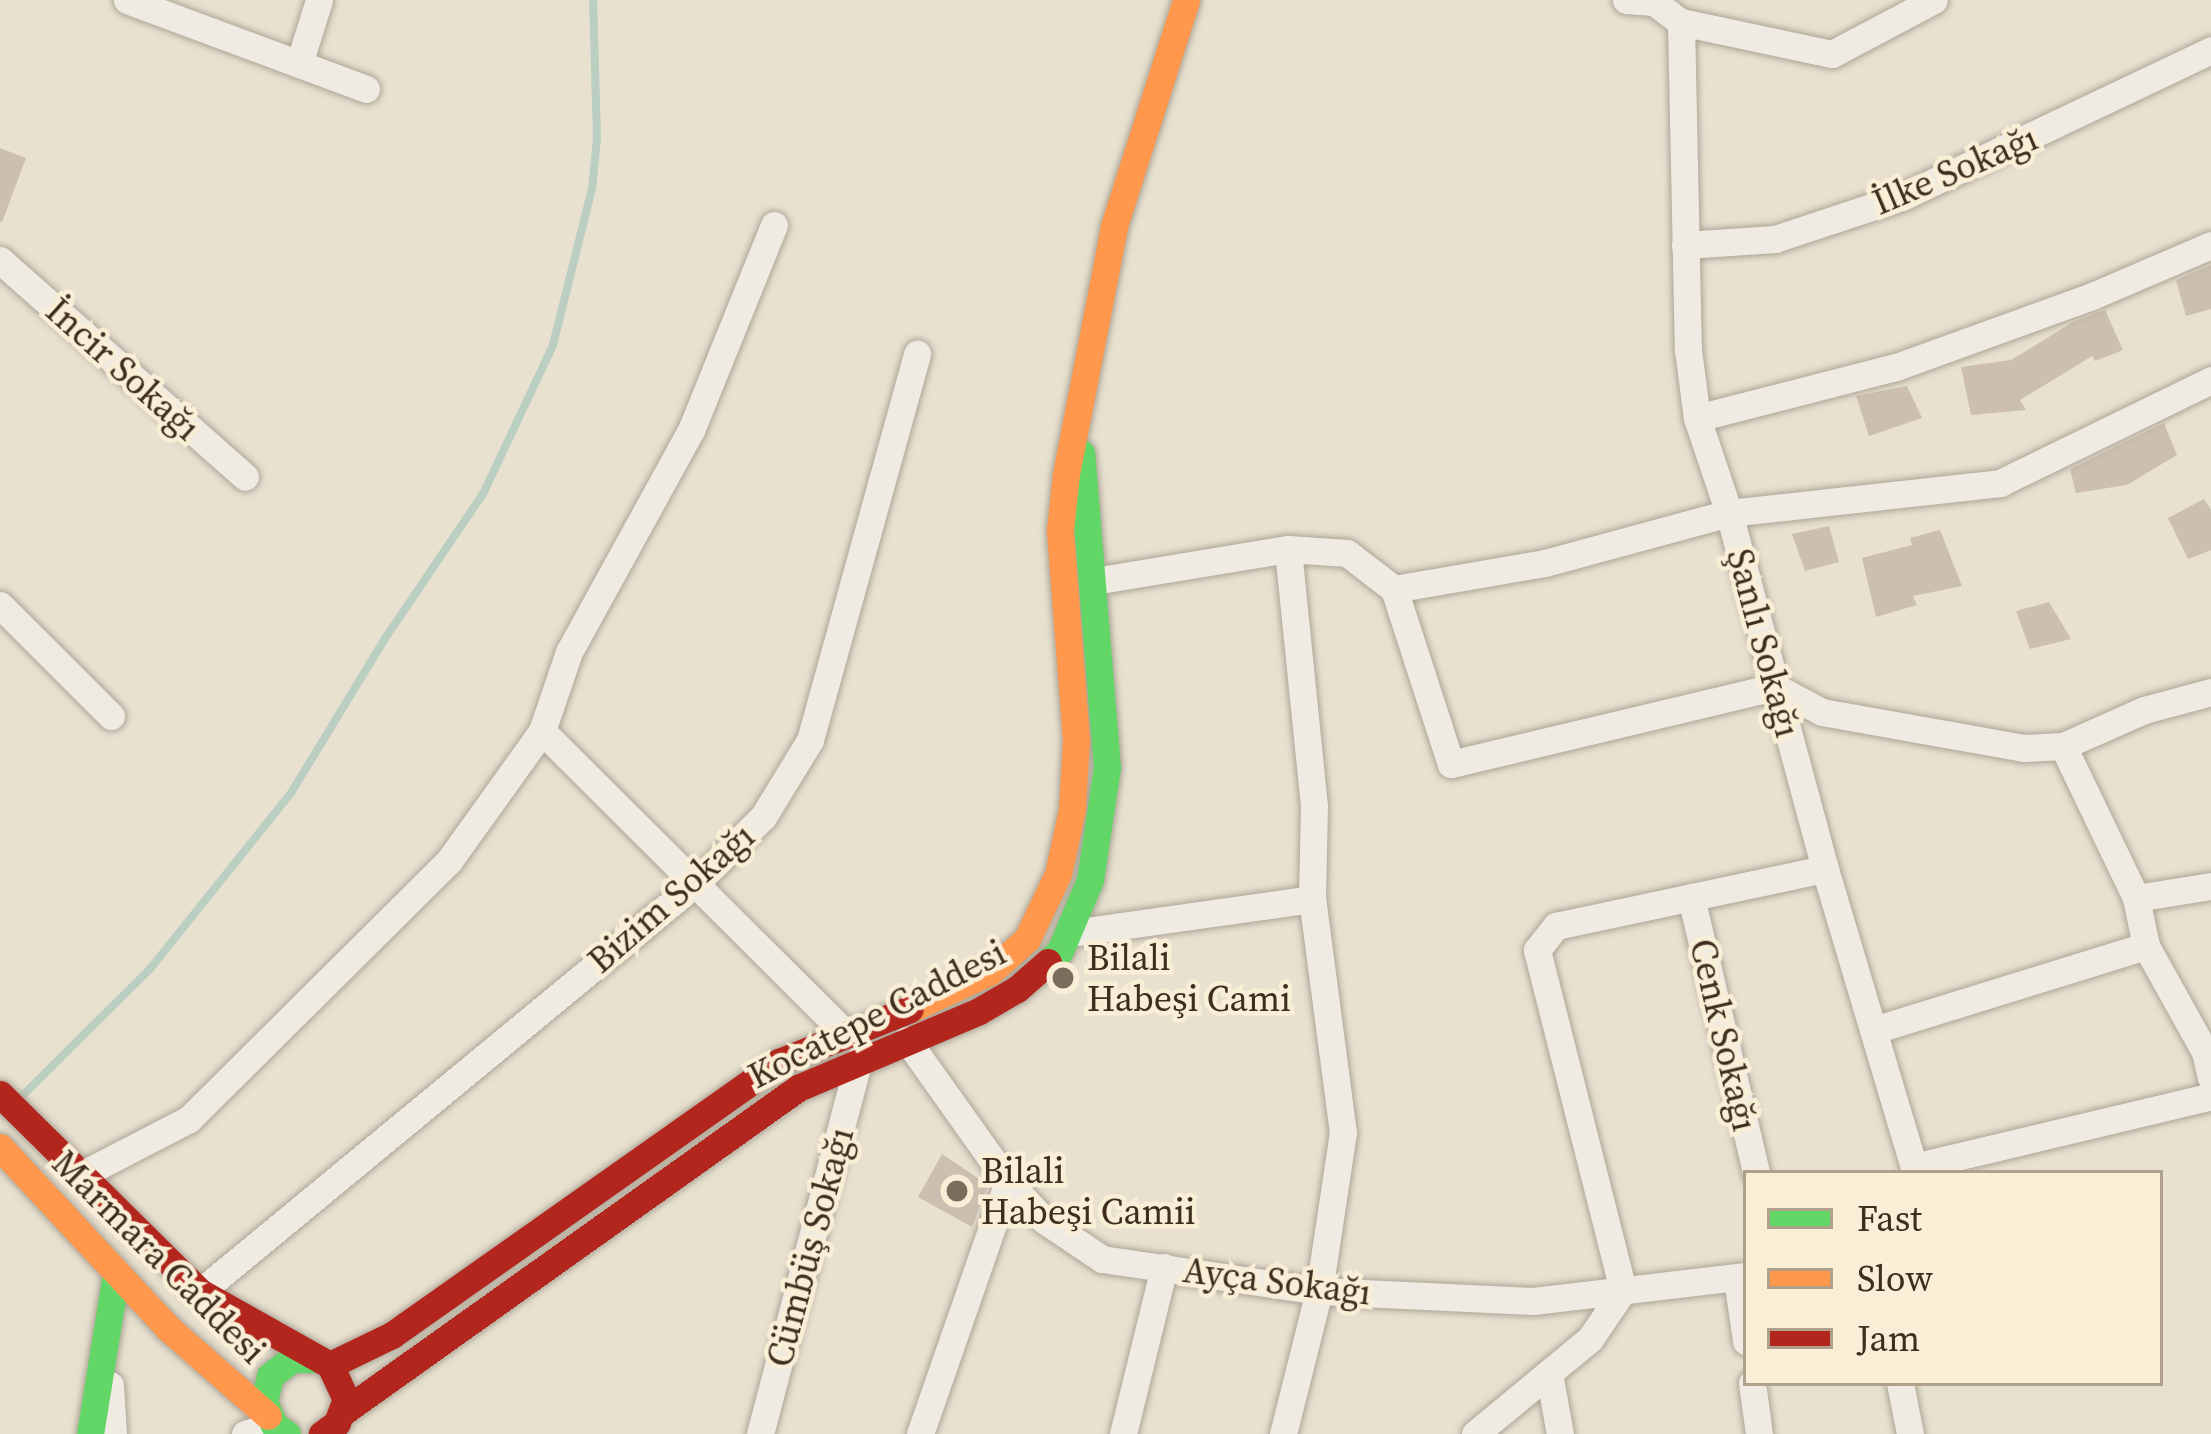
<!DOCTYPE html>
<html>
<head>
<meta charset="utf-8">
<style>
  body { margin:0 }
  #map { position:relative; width:2211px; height:1434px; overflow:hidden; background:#e8e1d0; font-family:"Source Serif 4",serif }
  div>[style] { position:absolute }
  .stream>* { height:8px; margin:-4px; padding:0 4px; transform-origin:4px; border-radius:4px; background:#bacec2 }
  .building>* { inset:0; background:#ccbfb0 }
  .roads { filter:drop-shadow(0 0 3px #aea698) drop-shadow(0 0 3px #aea698) }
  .street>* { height:27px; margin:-13.5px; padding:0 13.5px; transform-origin:13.5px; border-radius:13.5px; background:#f0ebe2 }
  .fast>* { height:27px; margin:-13.5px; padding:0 13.5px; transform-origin:13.5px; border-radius:13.5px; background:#63d668 }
  .slow>* { height:27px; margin:-13.5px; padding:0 13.5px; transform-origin:13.5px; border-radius:13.5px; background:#ff974d }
  .jam>* { height:27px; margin:-13.5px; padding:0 13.5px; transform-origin:13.5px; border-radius:13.5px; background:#b3261e }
  .dots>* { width:33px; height:33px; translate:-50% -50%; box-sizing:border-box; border:6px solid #f9eed6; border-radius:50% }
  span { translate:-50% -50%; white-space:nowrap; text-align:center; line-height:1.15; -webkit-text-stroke:9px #f9eed6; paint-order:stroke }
  .street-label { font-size:36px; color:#3f2e1e }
  .poi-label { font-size:36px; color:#3f2e1e }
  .left { translate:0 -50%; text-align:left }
  .legend { position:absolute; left:1743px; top:1170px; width:420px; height:216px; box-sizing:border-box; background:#f9eed6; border:3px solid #afa18c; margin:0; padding:15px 21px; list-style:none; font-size:36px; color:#3f2e1e }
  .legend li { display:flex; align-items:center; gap:24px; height:60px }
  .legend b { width:60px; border:3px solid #afa18c }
</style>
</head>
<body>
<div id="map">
  <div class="stream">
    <div style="left:18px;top:1100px;width:186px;rotate:-44.8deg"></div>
    <div style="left:150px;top:969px;width:226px;rotate:-51.3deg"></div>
    <div style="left:291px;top:793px;width:179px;rotate:-58.7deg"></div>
    <div style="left:384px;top:640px;width:176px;rotate:-55.9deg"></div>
    <div style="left:483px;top:494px;width:165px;rotate:-64.8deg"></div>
    <div style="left:553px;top:345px;width:161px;rotate:-76deg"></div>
    <div style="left:592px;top:189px;width:50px;rotate:-84.3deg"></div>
    <div style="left:597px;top:139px;width:139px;rotate:-91.6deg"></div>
  </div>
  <div class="building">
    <div style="clip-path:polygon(0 148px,26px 158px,2px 222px,0 222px)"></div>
    <div style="clip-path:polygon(2211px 265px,2211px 309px,2186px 316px,2176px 280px)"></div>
    <div style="clip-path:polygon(2105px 310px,2123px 350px,2095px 361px,2092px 356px,2020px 400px,2026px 410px,1971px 415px,1961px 367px,2011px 360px,2073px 322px)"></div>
    <div style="clip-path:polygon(1907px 386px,1922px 418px,1869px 436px,1856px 396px)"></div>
    <div style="clip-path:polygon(2164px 423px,2177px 455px,2127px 485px,2076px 493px,2070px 469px)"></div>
    <div style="clip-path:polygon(2204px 499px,2211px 510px,2211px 550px,2188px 559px,2168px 518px)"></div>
    <div style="clip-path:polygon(1829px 526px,1839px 562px,1805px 571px,1792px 534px)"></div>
    <div style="clip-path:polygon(1940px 530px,1962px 586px,1913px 596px,1917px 605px,1876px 617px,1862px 558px,1912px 545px,1910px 538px)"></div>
    <div style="clip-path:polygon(2049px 602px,2071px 639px,2030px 649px,2016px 611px)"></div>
    <div style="clip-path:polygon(942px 1154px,988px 1185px,972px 1227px,918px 1197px)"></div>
  </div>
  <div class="roads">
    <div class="street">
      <div style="left:127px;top:0;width:255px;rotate:20.4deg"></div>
      <div style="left:1626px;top:0;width:28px;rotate:4deg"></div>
      <div style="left:1654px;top:2px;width:34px;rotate:37deg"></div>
      <div style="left:1681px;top:22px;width:154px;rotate:12deg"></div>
      <div style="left:1832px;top:54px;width:115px;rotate:-27.9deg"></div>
      <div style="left:1681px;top:22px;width:328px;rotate:88.8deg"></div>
      <div style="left:1688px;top:350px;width:69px;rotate:82.5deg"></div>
      <div style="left:1697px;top:418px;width:205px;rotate:-14.4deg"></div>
      <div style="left:1896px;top:367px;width:208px;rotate:-19.9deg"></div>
      <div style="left:2092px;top:296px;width:129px;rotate:-23.2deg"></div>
      <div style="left:299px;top:64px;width:67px;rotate:-72.6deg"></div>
      <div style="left:774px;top:225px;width:221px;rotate:112deg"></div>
      <div style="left:691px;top:430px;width:253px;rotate:118.8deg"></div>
      <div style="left:569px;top:652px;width:83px;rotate:108.9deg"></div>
      <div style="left:542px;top:731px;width:428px;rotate:44.9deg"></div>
      <div style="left:1685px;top:245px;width:90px;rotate:-3.8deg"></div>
      <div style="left:1775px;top:239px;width:136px;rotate:-18.4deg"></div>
      <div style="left:1904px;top:196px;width:340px;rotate:-25.4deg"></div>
      <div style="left:0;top:260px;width:327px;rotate:41.5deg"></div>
      <div style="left:1697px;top:418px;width:100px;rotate:71.4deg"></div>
      <div style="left:1729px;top:513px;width:369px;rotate:74.9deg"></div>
      <div style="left:1094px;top:581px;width:197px;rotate:-9.4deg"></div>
      <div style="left:1288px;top:549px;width:59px;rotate:3.9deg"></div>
      <div style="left:1347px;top:553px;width:59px;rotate:37.5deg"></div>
      <div style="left:1394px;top:589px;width:153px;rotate:-9.8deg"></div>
      <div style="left:1545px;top:563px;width:191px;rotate:-15.2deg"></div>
      <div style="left:1729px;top:513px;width:273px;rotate:-6.3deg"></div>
      <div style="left:2000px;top:483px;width:235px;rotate:-26deg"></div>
      <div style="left:1394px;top:589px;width:184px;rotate:72deg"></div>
      <div style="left:1451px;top:764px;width:333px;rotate:-13.4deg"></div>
      <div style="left:1775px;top:687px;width:53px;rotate:28deg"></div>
      <div style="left:1822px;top:712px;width:205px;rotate:10.1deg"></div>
      <div style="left:2024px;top:748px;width:39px;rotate:-3deg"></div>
      <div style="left:2063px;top:746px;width:89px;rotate:-24deg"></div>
      <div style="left:2144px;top:710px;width:69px;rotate:-15deg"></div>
      <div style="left:0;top:605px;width:157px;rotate:45deg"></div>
      <div style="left:2063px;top:746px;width:169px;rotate:64.3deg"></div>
      <div style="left:2136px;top:898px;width:49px;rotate:78.2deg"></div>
      <div style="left:2146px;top:946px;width:121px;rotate:60.9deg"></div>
      <div style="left:2205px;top:1052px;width:26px;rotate:77deg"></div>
      <div style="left:1691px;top:897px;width:284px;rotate:76.7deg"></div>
      <div style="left:2136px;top:898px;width:76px;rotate:-9.1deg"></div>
      <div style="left:1071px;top:933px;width:243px;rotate:-8deg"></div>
      <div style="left:1874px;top:1030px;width:285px;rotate:-17.2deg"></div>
      <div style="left:907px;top:1040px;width:174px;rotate:54.6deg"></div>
      <div style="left:1008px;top:1182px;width:52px;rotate:46.5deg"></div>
      <div style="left:1044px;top:1220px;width:70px;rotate:33.9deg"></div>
      <div style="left:1102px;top:1259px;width:219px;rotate:8.4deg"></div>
      <div style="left:1319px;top:1291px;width:214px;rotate:2.7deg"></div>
      <div style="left:1533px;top:1301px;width:214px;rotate:-6.7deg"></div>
      <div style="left:1916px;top:1173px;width:6px;rotate:-108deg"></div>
      <div style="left:1914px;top:1167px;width:305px;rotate:-13.4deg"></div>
      <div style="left:81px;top:1175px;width:122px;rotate:-27.4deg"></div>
      <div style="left:189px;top:1119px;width:366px;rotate:-44.8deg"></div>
      <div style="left:449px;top:861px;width:160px;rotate:-54.4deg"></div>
      <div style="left:1737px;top:1279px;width:63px;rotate:81.7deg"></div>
      <div style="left:200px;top:1292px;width:644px;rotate:-39.52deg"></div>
      <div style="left:697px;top:882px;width:93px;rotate:-44.6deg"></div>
      <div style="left:763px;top:817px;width:90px;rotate:-58.6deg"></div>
      <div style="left:810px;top:740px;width:401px;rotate:-74.5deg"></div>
      <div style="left:1549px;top:1373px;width:62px;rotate:79.8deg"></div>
      <div style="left:1752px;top:1383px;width:51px;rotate:82.2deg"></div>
      <div style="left:1900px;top:1383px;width:52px;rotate:78.9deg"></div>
      <div style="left:110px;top:1385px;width:49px;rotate:86.5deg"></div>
      <div style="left:245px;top:1434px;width:30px;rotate:-17deg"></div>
      <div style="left:760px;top:1434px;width:387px;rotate:-75.2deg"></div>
      <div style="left:920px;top:1434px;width:267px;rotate:-70.8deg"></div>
      <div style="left:1123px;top:1434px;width:172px;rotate:-76.2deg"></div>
      <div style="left:1283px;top:1434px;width:147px;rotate:-75.9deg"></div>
      <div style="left:1319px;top:1291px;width:160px;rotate:-81.4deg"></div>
      <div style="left:1343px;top:1133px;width:236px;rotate:-97.5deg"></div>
      <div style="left:1312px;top:899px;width:93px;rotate:-88.8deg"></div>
      <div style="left:1314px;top:806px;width:258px;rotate:-95.8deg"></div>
      <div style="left:1475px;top:1434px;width:149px;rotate:-39.6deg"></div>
      <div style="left:1590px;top:1339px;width:59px;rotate:-56deg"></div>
      <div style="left:1623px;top:1290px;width:351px;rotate:-104.2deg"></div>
      <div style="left:1537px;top:950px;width:31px;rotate:-52deg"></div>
      <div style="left:1556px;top:926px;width:275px;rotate:-12deg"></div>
      <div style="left:1825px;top:869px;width:311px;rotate:73.4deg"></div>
    </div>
    <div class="fast">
      <div style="left:1048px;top:962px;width:16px;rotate:-43deg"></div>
      <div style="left:1060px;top:951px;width:77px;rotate:-67.1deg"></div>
      <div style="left:1090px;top:880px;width:114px;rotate:-81.4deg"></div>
      <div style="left:1107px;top:767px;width:315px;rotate:-94.7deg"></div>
      <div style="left:90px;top:1434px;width:163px;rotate:-80.8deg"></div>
      <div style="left:287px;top:1434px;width:16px;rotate:-145deg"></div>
      <div style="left:274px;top:1425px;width:25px;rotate:-113deg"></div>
      <div style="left:264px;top:1402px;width:27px;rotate:-77deg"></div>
      <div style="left:270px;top:1376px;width:28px;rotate:-38deg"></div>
      <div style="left:292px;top:1359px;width:27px"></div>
    </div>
    <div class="slow">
      <div style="left:910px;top:1009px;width:89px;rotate:-25.1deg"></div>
      <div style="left:991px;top:971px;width:48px;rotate:-41.6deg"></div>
      <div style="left:1027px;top:939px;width:72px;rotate:-64.5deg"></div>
      <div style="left:1058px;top:874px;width:66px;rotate:-77.8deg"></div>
      <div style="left:1072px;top:809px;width:69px;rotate:-86.7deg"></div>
      <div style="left:1076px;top:740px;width:211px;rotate:-94.4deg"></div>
      <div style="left:1060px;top:530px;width:56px;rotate:-83.9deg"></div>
      <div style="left:1066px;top:474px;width:253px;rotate:-79deg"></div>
      <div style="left:1114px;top:226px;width:237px;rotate:-72.3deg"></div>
      <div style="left:0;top:1147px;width:247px;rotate:47.1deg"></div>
      <div style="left:168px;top:1328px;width:133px;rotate:41.3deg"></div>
    </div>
    <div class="jam">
      <div style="left:0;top:1094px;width:281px;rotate:44.7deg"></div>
      <div style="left:200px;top:1292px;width:149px;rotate:29.3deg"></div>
      <div style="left:330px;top:1365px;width:38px;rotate:65deg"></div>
      <div style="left:346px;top:1399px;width:26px;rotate:111deg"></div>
      <div style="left:337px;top:1423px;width:19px;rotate:144deg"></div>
      <div style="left:330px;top:1365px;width:69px;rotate:-25.8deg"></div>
      <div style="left:392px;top:1335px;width:474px;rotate:-35.2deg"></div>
      <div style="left:779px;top:1062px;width:141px;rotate:-22deg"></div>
      <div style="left:343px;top:1412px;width:559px;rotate:-35.45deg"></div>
      <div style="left:798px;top:1088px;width:197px;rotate:-23deg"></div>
      <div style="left:979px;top:1011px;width:44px;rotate:-30.1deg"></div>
      <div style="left:1017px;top:989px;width:41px;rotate:-41.1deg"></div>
    </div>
  </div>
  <div class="dots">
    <div style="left:1063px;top:978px;background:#7a6d5c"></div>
    <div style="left:957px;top:1191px;background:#7a6d5c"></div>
  </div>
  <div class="street-label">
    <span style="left:1955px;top:170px;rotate:-23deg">İlke Sokağı</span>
    <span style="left:123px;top:369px;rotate:42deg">İncir Sokağı</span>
    <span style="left:1764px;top:643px;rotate:75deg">Şanlı Sokağı</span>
    <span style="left:671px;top:898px;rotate:-41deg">Bizim Sokağı</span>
    <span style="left:877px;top:1014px;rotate:-27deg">Kocatepe Caddesi</span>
    <span style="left:1724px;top:1035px;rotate:77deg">Cenk Sokağı</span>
    <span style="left:810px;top:1247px;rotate:-75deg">Cümbüş Sokağı</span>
    <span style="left:159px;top:1257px;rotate:45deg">Marmara Caddesi</span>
    <span style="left:1277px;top:1281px;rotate:7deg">Ayça Sokağı</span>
  </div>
  <div class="poi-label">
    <span class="left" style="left:1087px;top:978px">Bilali<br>Habeşi Cami</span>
    <span class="left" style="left:981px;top:1191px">Bilali<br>Habeşi Camii</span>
  </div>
  <ul class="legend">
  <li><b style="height:15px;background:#63d668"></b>Fast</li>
  <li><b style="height:15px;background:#ff974d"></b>Slow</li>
  <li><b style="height:15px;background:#b3261e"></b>Jam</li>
  </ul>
</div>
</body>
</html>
